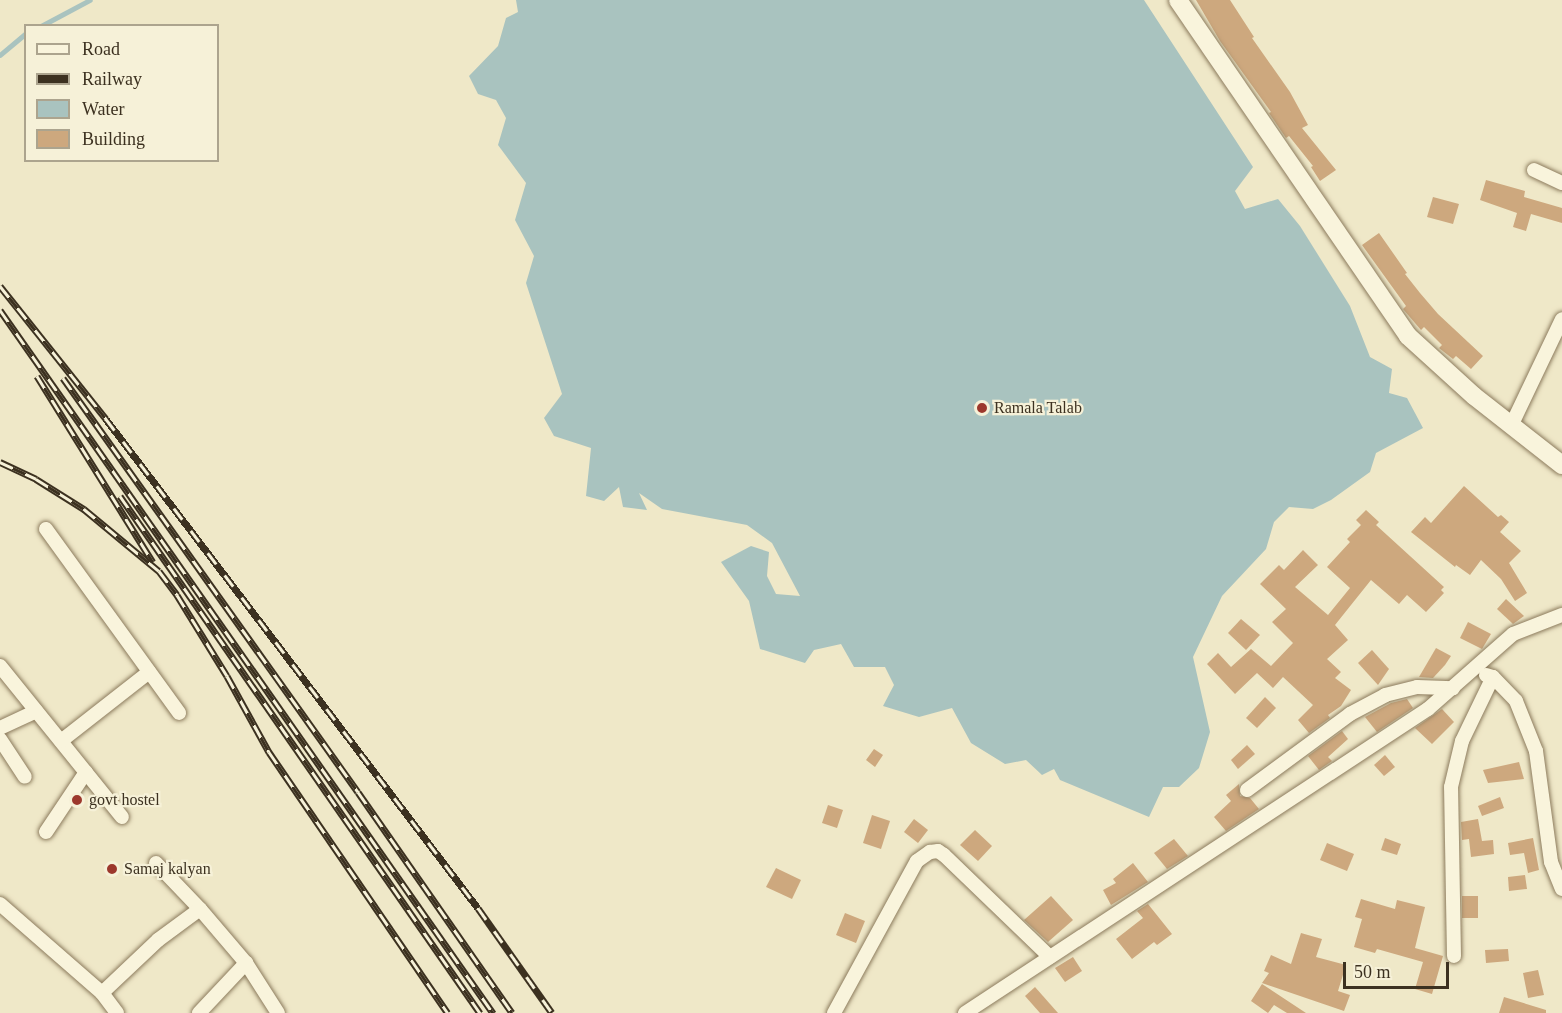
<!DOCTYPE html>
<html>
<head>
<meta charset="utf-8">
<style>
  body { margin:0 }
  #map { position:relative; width:1562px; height:1013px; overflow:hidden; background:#efe8c8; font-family:Georgia,serif }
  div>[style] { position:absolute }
  .water>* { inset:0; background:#a9c3bf }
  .stream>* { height:4.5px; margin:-2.25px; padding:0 2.25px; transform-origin:2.25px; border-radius:2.25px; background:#a9c3bf }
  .building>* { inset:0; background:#cda87e }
  .roads { filter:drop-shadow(0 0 2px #8c7b5d) drop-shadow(0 0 2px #8c7b5d) }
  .street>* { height:14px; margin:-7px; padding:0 7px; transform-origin:7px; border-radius:7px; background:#f9f4dc }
  .secondary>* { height:18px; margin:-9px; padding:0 9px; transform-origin:9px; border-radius:9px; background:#f9f4dc }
  .rail>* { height:7px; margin-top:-3.5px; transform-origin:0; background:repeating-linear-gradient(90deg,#f6f1d8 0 14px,#3c3120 0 28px); box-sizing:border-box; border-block:2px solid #3c3120 }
  .dots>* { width:16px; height:16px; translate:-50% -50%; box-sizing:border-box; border:3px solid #f6f1d8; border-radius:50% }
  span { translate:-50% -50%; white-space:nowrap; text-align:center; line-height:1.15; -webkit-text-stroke:4.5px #f6f1d8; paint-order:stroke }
  .poi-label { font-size:16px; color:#3c3120 }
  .left { translate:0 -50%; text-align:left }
  .legend { position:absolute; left:24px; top:24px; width:195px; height:138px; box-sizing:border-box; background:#f6f1d8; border:2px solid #aca48e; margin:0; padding:8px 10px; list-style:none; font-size:18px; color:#3c3120 }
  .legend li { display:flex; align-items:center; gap:12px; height:30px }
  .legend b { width:30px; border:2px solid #aca48e }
  .scale { position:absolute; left:1343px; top:962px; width:106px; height:27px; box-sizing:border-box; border:3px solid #3c3120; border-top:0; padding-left:8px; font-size:18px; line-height:21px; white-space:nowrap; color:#3c3120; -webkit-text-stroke:4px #f6f1d8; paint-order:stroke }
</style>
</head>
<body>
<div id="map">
  <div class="water">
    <div style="clip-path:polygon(516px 0,1144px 0,1253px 167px,1235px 191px,1245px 209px,1278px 199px,1300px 226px,1350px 306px,1370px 357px,1392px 369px,1389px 393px,1407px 398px,1423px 428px,1376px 453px,1370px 472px,1331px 500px,1313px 509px,1289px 507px,1274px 522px,1266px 549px,1222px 596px,1193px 657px,1210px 732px,1199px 768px,1179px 787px,1163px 787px,1149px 817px,1060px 780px,1054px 769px,1042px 775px,1026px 760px,1005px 764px,971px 743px,952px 708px,919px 717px,883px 706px,894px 685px,885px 667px,854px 667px,841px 644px,814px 650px,805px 663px,760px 649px,749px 601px,721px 562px,751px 546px,769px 552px,767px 576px,776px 594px,800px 596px,772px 543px,747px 525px,662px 509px,639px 493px,647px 510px,623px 507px,619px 487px,604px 501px,586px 496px,591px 448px,554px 436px,544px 418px,562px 394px,526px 283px,534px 256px,515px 220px,526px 183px,498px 145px,506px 118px,496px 100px,478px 94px,469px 76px,498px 46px,506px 18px,518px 12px)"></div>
  </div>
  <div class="stream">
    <div style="left:41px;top:26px;width:55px;rotate:-28deg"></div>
    <div style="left:0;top:55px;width:34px;rotate:-40deg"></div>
  </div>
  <div class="building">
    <div style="clip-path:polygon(1196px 0,1230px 0,1254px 37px,1252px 38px,1290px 92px,1308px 125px,1302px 128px,1336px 170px,1320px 181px,1311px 167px,1313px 166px,1289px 136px,1286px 138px,1269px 113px,1271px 112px,1220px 41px)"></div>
    <div style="clip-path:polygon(1486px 180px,1525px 191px,1524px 197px,1562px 208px,1562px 223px,1531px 214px,1526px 231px,1513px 227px,1517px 213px,1480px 200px)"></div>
    <div style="clip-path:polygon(1433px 197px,1459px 204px,1453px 224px,1427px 217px)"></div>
    <div style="clip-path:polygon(1379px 233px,1407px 273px,1405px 274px,1420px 293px,1438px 314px,1483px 356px,1471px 369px,1456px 356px,1453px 359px,1439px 348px,1442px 345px,1424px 327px,1421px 330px,1403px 309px,1406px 306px,1362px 245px)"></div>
    <div style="clip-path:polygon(1464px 486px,1498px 517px,1501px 515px,1509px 522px,1500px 532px,1521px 551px,1509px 563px,1527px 593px,1515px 601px,1501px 579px,1481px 560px,1470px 575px,1456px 565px,1455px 567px,1411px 532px,1425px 517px,1431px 523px)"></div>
    <div style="clip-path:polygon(1366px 510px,1379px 522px,1376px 525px,1444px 587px,1441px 590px,1444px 593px,1426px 612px,1407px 595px,1399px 604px,1371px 580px,1335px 625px,1348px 640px,1327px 659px,1341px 672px,1335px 678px,1351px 690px,1341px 706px,1328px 715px,1330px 718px,1309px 733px,1298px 720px,1313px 705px,1283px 677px,1273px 688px,1257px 673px,1235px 694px,1207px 664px,1218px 653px,1231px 667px,1251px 649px,1271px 666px,1293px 643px,1272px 622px,1286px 609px,1260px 584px,1279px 565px,1284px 570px,1303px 550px,1318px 565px,1295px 587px,1328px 615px,1350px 588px,1327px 567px,1350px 542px,1347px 539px,1361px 525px,1356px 520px)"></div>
    <div style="clip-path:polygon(1506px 599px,1524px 616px,1513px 624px,1497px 609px)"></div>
    <div style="clip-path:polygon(1241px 619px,1260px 635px,1246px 650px,1228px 633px)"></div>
    <div style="clip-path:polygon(1468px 622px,1491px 634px,1482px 649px,1460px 638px)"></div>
    <div style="clip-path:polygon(1436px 648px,1451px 656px,1445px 665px,1433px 678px,1419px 677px)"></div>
    <div style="clip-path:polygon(1372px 650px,1389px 669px,1378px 685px,1358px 663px)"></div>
    <div style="clip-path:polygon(1265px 697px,1276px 708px,1257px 728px,1246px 718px)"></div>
    <div style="clip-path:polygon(1407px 699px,1413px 708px,1377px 732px,1365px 717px,1391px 703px)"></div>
    <div style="clip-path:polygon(1442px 709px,1454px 722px,1432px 744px,1415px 728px)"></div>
    <div style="clip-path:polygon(1342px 731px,1348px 739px,1328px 757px,1332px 761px,1319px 770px,1308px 756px)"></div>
    <div style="clip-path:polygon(1247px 745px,1255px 754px,1238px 769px,1231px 760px)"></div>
    <div style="clip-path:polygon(874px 749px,883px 755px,875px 767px,866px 760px)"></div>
    <div style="clip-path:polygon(1385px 755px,1395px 767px,1384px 776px,1374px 765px)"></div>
    <div style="clip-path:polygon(1519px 762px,1524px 779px,1488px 783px,1483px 770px)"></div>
    <div style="clip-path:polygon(1239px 784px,1240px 796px,1250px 798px,1259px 809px,1226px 831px,1214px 817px,1231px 801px,1226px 795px)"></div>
    <div style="clip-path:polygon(1500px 797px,1504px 808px,1482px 816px,1478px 806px)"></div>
    <div style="clip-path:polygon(828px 805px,843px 810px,837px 828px,822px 823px)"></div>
    <div style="clip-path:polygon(872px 815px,890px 821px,881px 849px,863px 843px)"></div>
    <div style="clip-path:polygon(914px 819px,928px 830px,918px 843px,904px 832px)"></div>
    <div style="clip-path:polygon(1478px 819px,1482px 841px,1493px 840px,1494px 854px,1471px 857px,1469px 839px,1462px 840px,1461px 822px)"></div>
    <div style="clip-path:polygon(975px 830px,992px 846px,978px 861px,960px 845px)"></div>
    <div style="clip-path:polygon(1385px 838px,1401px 844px,1397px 855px,1381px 850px)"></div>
    <div style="clip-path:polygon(1533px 838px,1539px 870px,1528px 873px,1524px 853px,1510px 855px,1508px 843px)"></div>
    <div style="clip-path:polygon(1174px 839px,1188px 856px,1167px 869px,1154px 853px)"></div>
    <div style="clip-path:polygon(1327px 843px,1354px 854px,1347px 871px,1320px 860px)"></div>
    <div style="clip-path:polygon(1133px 863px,1148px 882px,1111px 905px,1103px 890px,1116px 883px,1113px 879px)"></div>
    <div style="clip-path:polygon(776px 868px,801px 880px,792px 899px,766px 887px)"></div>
    <div style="clip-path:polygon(1525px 875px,1527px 889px,1509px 891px,1508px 877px)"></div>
    <div style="clip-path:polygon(1051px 896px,1073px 920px,1048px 942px,1024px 920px)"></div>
    <div style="clip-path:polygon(1462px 896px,1478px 896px,1478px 918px,1462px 918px)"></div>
    <div style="clip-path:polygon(1361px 899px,1395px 909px,1397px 900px,1425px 907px,1415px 948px,1443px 956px,1432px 994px,1415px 989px,1423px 962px,1377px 949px,1375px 953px,1354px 947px,1362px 919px,1355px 917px)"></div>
    <div style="clip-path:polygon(1148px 904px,1172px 934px,1157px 945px,1154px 942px,1132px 959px,1116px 939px,1143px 918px,1137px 911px)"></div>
    <div style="clip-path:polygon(845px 913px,865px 921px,856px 943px,836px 935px)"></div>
    <div style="clip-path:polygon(1301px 933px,1322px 939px,1316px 957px,1346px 965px,1338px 991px,1350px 995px,1344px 1011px,1262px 983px,1269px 973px,1264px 971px,1271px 955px,1291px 964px)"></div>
    <div style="clip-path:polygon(1508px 949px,1509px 961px,1486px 963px,1485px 950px)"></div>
    <div style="clip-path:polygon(1073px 957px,1082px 971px,1065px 982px,1055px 968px)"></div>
    <div style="clip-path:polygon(1538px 970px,1544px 995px,1528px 998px,1523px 973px)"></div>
    <div style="clip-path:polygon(1262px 984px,1306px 1013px,1287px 1013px,1274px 1005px,1268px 1013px,1251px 1001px)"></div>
    <div style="clip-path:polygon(1035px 987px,1058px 1013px,1040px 1013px,1025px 996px)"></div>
    <div style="clip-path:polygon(1504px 997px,1546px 1010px,1546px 1013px,1499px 1013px)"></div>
  </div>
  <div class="roads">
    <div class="street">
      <div style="left:1534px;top:170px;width:31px;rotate:25deg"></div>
      <div style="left:1512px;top:424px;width:116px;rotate:-64.5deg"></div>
      <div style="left:46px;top:529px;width:227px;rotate:54.1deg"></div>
      <div style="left:0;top:666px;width:194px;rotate:51.1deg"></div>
      <div style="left:1486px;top:675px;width:7px;rotate:16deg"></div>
      <div style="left:1493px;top:677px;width:33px;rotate:46deg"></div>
      <div style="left:1516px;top:701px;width:54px;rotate:68.2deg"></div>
      <div style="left:1536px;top:751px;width:112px;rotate:82.3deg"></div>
      <div style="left:1551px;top:862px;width:29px;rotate:68deg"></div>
      <div style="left:0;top:728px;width:40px;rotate:-25deg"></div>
      <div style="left:0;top:739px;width:45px;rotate:56.7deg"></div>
      <div style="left:61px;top:741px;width:112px;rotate:-38.1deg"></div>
      <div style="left:1247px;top:790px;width:128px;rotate:-36.4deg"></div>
      <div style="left:1350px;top:714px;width:40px;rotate:-28deg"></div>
      <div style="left:1385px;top:695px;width:33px;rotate:-14deg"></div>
      <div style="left:1417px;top:687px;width:36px;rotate:2deg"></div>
      <div style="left:46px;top:832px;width:72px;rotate:-56.3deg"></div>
      <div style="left:156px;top:863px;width:64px;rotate:46.3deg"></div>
      <div style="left:200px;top:909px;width:71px;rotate:49.6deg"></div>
      <div style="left:246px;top:963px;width:59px;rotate:57.4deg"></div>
      <div style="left:0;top:904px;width:135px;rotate:41.1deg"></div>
      <div style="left:102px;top:993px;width:25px;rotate:53deg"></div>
      <div style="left:1454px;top:956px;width:169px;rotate:-91deg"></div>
      <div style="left:1451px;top:787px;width:47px;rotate:-76.6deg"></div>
      <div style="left:1462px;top:741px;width:71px;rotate:-64.2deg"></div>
      <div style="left:102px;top:993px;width:77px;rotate:-43.4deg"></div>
      <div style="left:158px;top:940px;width:52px;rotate:-36.4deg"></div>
      <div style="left:199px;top:1013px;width:69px;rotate:-46.8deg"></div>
      <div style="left:834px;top:1013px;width:173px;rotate:-61.4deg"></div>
      <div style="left:917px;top:861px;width:16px;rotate:-35deg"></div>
      <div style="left:930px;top:852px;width:8px;rotate:-7deg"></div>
      <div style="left:938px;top:851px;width:7px;rotate:34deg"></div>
      <div style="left:944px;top:855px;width:147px;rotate:43.9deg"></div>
      <div style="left:965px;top:1013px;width:554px;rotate:-33.29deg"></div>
      <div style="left:1428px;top:709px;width:113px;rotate:-41.4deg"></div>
      <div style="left:1513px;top:634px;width:53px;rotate:-21.2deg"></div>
    </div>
    <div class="secondary">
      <div style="left:1178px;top:0;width:407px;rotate:55.6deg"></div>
      <div style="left:1408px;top:336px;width:89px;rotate:42.3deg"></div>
      <div style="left:1474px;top:396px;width:112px;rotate:38.1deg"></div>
    </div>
  </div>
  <div class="rail">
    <div style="left:0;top:286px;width:170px;rotate:51.4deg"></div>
    <div style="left:106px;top:419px;width:614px;rotate:52.74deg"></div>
    <div style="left:478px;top:908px;width:128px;rotate:54.8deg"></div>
    <div style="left:0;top:310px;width:859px;rotate:54.96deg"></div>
    <div style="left:37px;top:376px;width:219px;rotate:58.1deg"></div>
    <div style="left:63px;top:378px;width:508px;rotate:54.53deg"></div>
    <div style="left:358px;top:792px;width:269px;rotate:55.1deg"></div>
    <div style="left:0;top:462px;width:40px;rotate:25deg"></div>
    <div style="left:36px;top:479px;width:57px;rotate:32deg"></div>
    <div style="left:84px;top:509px;width:97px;rotate:39.6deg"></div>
    <div style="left:159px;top:571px;width:30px;rotate:53deg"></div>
    <div style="left:177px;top:595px;width:95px;rotate:58.3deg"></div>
    <div style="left:227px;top:676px;width:87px;rotate:61.1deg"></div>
    <div style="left:269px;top:752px;width:316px;rotate:55.6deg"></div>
    <div style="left:120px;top:496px;width:630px;rotate:55.15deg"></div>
  </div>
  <div class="dots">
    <div style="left:982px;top:408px;background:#9c382c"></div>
    <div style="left:77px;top:800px;background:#9c382c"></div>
    <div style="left:112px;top:869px;background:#9c382c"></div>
  </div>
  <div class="poi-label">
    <span class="left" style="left:994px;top:408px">Ramala Talab</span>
    <span class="left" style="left:89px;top:800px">govt hostel</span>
    <span class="left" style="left:124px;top:869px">Samaj kalyan</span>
  </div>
  <ul class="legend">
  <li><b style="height:8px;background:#f9f4dc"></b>Road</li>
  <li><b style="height:8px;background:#3c3120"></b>Railway</li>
  <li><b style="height:16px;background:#a9c3bf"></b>Water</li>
  <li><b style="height:16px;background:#cda87e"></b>Building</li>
  </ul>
  <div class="scale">50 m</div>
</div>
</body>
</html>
